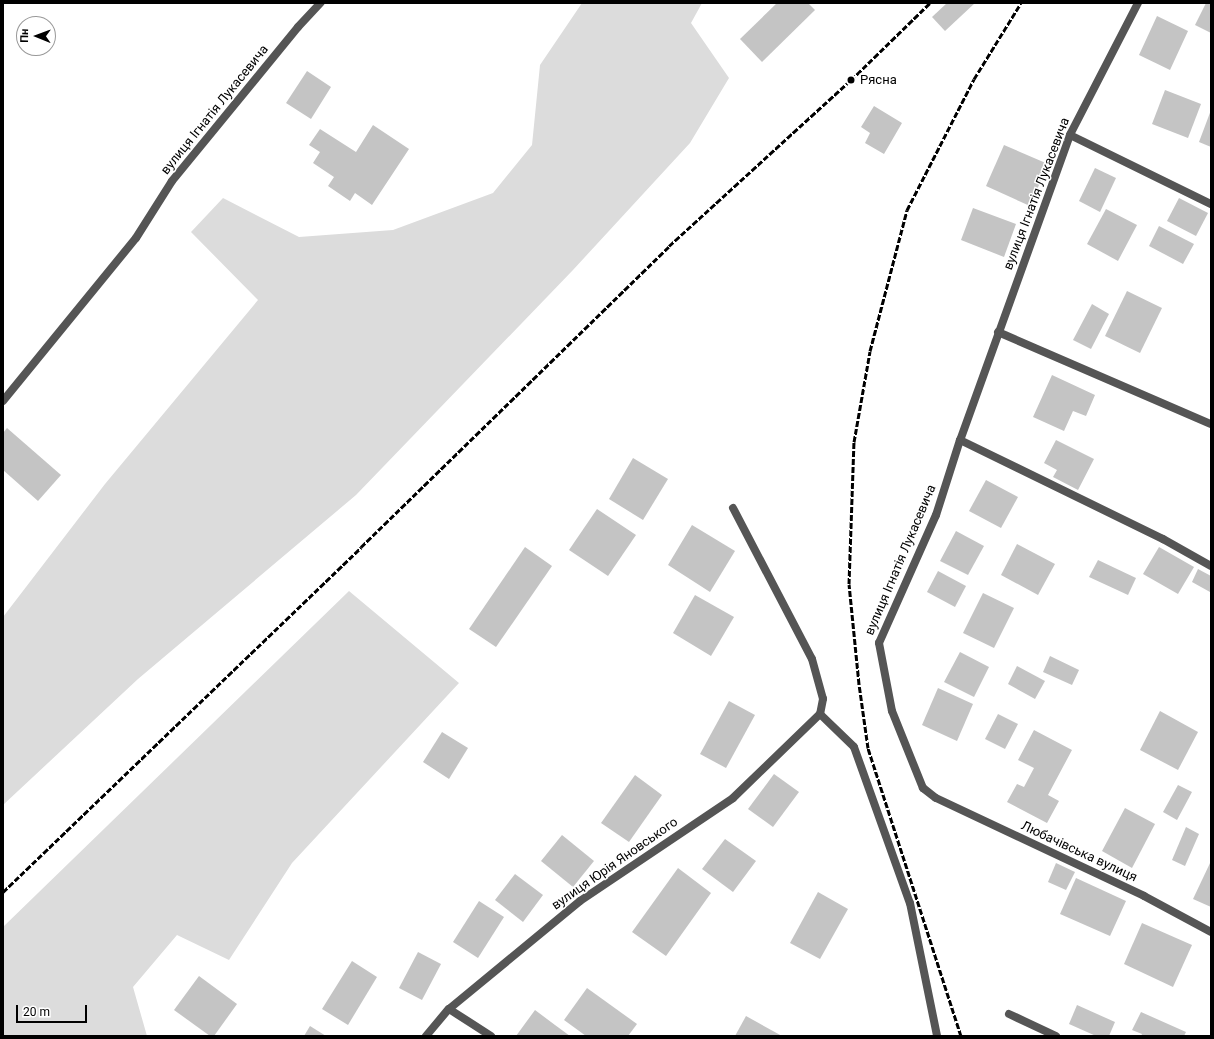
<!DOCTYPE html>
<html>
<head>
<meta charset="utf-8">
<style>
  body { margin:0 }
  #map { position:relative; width:1214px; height:1039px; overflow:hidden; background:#fff; font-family:Roboto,sans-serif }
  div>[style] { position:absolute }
  .green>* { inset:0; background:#dcdcdc }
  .building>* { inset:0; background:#c4c4c4 }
  .service>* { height:8px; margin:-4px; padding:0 4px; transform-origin:4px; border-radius:4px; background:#555 }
  .minor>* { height:8px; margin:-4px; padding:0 4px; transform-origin:4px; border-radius:4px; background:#555 }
  .rail>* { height:3px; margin-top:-1.5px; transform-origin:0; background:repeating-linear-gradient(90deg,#000 0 6px,transparent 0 8px) }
  .dots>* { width:11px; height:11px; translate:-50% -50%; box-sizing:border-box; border:2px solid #fff; border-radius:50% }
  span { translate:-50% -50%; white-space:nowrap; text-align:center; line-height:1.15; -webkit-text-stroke:3px #fff; paint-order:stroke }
  .poi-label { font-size:13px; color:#000 }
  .left { translate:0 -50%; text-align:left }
  .street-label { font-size:13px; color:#000 }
  .frame { position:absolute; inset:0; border:4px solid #000; pointer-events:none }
  .north { position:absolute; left:16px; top:16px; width:40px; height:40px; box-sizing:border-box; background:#fff; border:1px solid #999; border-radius:50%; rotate:271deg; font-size:11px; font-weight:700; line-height:16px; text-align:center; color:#000 }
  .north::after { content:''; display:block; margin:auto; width:14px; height:18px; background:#000; clip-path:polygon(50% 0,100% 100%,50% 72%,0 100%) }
  .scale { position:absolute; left:16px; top:1005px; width:71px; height:18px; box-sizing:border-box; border:2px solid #000; border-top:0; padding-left:5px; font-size:12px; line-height:14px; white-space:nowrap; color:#000; -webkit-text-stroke:3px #fff; paint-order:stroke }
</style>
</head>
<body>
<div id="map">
  <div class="green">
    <div style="clip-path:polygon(582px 3px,702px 3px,691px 23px,729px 78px,690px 143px,573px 270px,356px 495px,138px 679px,3px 805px,3px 617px,105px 484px,258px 300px,191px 232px,223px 198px,299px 237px,393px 230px,493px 193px,532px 145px,540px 65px)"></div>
    <div style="clip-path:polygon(349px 591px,459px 683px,292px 863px,229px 960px,177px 935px,133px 987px,147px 1036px,3px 1036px,3px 927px)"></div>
  </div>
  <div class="building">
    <div style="clip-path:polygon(777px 3px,808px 3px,815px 10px,762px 62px,740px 39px)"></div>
    <div style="clip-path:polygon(947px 3px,975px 3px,945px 31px,932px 17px)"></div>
    <div style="clip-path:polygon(1206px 3px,1211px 3px,1211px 33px,1195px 25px)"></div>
    <div style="clip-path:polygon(1157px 16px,1188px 31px,1170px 70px,1139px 55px)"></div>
    <div style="clip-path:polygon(307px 71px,331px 87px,311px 119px,286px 103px)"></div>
    <div style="clip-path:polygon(1165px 90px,1201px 104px,1188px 138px,1152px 124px)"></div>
    <div style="clip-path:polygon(874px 106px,902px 123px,884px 154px,865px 143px,870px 133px,861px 127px)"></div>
    <div style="clip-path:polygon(1211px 110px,1211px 147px,1199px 142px)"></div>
    <div style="clip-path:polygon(373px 125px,409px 149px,372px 205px,355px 193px,350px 201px,328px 186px,334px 177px,313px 163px,320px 152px,309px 145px,320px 129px,356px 152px)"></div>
    <div style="clip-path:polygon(1004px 145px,1048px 164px,1030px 206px,986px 186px)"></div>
    <div style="clip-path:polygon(1095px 168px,1116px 178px,1100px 212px,1079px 201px)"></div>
    <div style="clip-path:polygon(1179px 198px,1208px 213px,1196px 236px,1167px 221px)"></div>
    <div style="clip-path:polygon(973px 208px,1016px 224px,1004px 257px,961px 240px)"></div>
    <div style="clip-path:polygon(1106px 209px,1137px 225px,1118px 261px,1087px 244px)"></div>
    <div style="clip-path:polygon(1159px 226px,1194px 244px,1183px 264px,1149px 246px)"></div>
    <div style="clip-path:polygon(1127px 291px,1162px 308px,1140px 353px,1105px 336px)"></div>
    <div style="clip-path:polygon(1092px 304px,1109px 314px,1091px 349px,1073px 340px)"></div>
    <div style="clip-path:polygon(1052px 375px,1095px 395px,1086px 416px,1073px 411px,1064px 431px,1033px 417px)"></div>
    <div style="clip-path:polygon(7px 428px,61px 475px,38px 501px,3px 470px,3px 433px)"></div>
    <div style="clip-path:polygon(1056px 440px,1094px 459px,1078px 490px,1053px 477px,1057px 470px,1044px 463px)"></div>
    <div style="clip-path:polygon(633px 458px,668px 479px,643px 520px,609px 499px)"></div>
    <div style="clip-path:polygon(986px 480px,1018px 497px,1001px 528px,969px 511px)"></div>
    <div style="clip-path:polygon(597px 509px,636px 535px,608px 576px,569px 550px)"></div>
    <div style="clip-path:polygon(692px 525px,735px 551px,710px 592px,668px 565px)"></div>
    <div style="clip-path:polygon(956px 531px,984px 546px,968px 575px,940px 561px)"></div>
    <div style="clip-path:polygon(1017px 544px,1055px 564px,1038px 595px,1001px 575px)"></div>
    <div style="clip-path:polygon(525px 547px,552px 566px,496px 647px,469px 629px)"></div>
    <div style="clip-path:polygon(1159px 547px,1194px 567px,1178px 594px,1143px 574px)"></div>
    <div style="clip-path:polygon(1098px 560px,1136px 578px,1128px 595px,1089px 577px)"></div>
    <div style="clip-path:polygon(1198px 569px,1211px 576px,1210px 592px,1192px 582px)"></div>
    <div style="clip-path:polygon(938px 571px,966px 586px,955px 607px,927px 592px)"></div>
    <div style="clip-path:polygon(983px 593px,1014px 608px,994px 648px,963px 633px)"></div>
    <div style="clip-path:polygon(695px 595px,734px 617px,711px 656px,673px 633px)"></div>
    <div style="clip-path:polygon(960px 652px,989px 667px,974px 697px,944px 682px)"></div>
    <div style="clip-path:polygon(1050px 656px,1079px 670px,1072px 685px,1043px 672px)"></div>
    <div style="clip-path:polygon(1017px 666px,1045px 681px,1035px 699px,1008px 684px)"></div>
    <div style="clip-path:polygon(938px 688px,973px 704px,957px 741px,922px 725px)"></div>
    <div style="clip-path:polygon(729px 701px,755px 715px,726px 768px,700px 754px)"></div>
    <div style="clip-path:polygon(1160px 711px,1198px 732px,1178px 770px,1140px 750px)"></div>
    <div style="clip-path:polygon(998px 714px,1018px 724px,1005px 749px,985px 739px)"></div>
    <div style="clip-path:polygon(1034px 730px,1072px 750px,1048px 795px,1059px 801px,1047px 823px,1007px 802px,1017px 784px,1024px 787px,1034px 768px,1018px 760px)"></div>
    <div style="clip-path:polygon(442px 732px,468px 748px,449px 779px,423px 762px)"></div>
    <div style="clip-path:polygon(774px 774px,799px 792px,773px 827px,748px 809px)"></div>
    <div style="clip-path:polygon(635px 775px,662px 795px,629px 842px,601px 823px)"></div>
    <div style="clip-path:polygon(1178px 785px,1192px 792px,1177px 820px,1163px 812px)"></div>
    <div style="clip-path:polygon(1125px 808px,1155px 824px,1132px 868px,1102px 851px)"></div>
    <div style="clip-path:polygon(1186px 827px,1199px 834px,1185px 866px,1172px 860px)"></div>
    <div style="clip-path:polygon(562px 835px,594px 861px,573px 887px,541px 861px)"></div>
    <div style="clip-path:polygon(725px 839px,756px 861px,733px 892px,702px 869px)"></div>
    <div style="clip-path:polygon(1211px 861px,1211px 907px,1193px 899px)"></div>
    <div style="clip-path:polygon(1056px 863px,1075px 872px,1066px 890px,1048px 882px)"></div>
    <div style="clip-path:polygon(678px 868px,711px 893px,666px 956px,632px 932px)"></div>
    <div style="clip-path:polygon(515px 874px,543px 895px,523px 922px,495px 900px)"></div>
    <div style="clip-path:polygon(1076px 878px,1126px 901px,1110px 936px,1060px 914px)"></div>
    <div style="clip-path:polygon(818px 892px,848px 909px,820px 959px,790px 943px)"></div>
    <div style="clip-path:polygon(479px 901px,504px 917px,478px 958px,453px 942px)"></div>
    <div style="clip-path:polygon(1142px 923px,1192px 945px,1173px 987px,1124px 964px)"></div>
    <div style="clip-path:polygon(418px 952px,441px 964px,422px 1000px,399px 988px)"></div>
    <div style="clip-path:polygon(352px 961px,377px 977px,348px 1025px,322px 1009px)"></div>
    <div style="clip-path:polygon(199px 976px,237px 1004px,214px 1036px,210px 1036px,174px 1010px)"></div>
    <div style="clip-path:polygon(587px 988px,637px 1024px,628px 1036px,586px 1036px,564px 1020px)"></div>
    <div style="clip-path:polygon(1077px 1005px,1115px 1022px,1109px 1036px,1096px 1036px,1069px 1024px)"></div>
    <div style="clip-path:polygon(535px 1010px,555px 1025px,570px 1036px,516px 1036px)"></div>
    <div style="clip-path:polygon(1141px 1012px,1186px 1032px,1184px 1036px,1141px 1036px,1142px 1034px,1132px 1030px)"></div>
    <div style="clip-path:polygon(746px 1016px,782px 1036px,735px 1036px)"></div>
    <div style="clip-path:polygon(310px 1026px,326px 1036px,304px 1036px)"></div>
  </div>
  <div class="service">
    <div style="left:733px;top:508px;width:170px;rotate:62.4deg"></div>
    <div style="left:812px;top:659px;width:41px;rotate:74.6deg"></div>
    <div style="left:823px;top:699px;width:15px;rotate:101deg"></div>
    <div style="left:1009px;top:1014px;width:52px;rotate:25.1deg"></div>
  </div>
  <div class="minor">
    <div style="left:1138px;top:3px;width:148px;rotate:117.3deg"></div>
    <div style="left:1070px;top:135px;width:324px;rotate:109.8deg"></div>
    <div style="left:960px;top:440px;width:79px;rotate:107.7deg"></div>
    <div style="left:936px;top:515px;width:140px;rotate:114deg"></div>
    <div style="left:879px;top:643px;width:69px;rotate:79.2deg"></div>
    <div style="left:892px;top:711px;width:83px;rotate:68.1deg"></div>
    <div style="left:923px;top:788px;width:16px;rotate:38deg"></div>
    <div style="left:936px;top:798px;width:230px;rotate:25.2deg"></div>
    <div style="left:1144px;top:896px;width:76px;rotate:28.2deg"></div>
    <div style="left:1070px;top:135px;width:157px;rotate:26.1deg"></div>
    <div style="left:998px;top:332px;width:232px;rotate:23.4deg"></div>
    <div style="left:3px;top:401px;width:210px;rotate:-50.8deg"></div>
    <div style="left:136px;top:238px;width:67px;rotate:-57.7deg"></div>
    <div style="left:172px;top:181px;width:199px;rotate:-50.7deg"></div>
    <div style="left:298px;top:27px;width:33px;rotate:-47deg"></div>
    <div style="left:960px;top:440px;width:226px;rotate:26deg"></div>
    <div style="left:1163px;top:539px;width:55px;rotate:29.4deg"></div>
    <div style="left:449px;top:1009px;width:50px;rotate:32.7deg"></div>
    <div style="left:426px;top:1036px;width:35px;rotate:-50deg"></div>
    <div style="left:449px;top:1009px;width:170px;rotate:-39.5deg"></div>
    <div style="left:580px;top:901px;width:184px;rotate:-33.9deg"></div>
    <div style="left:733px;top:798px;width:121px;rotate:-44deg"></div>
    <div style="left:820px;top:714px;width:47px;rotate:44.1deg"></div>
    <div style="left:854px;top:747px;width:166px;rotate:70.3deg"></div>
    <div style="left:910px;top:903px;width:136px;rotate:78.5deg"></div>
  </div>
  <div class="rail">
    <div style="left:3px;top:892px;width:497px;rotate:-43.9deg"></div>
    <div style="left:361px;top:547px;width:431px;rotate:-44.3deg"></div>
    <div style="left:669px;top:246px;width:246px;rotate:-42.4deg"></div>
    <div style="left:851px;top:80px;width:110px;rotate:-44.3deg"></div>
    <div style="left:961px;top:1036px;width:303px;rotate:-107.9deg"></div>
    <div style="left:868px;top:748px;width:65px;rotate:-98deg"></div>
    <div style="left:859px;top:684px;width:100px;rotate:-95.7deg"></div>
    <div style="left:849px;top:584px;width:142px;rotate:-88deg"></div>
    <div style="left:854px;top:442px;width:92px;rotate:-80deg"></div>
    <div style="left:870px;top:351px;width:146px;rotate:-75.3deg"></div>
    <div style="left:907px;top:210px;width:147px;rotate:-62.9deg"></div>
    <div style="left:974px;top:79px;width:89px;rotate:-58.3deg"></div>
  </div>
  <div class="dots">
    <div style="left:851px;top:80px;background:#000"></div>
  </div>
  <div class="poi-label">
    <span class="left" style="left:860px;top:80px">Рясна</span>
  </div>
  <div class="street-label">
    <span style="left:215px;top:110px;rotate:-51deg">вулиця Ігнатія Лукасевича</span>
    <span style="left:1037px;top:194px;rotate:-69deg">вулиця Ігнатія Лукасевича</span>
    <span style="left:901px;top:560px;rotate:-67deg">вулиця Ігнатія Лукасевича</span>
    <span style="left:1079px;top:852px;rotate:25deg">Любачівська вулиця</span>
    <span style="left:615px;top:864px;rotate:-35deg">вулиця Юрія Яновського</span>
  </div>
  <div class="frame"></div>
  <div class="north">Пн</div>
  <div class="scale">20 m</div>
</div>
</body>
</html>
